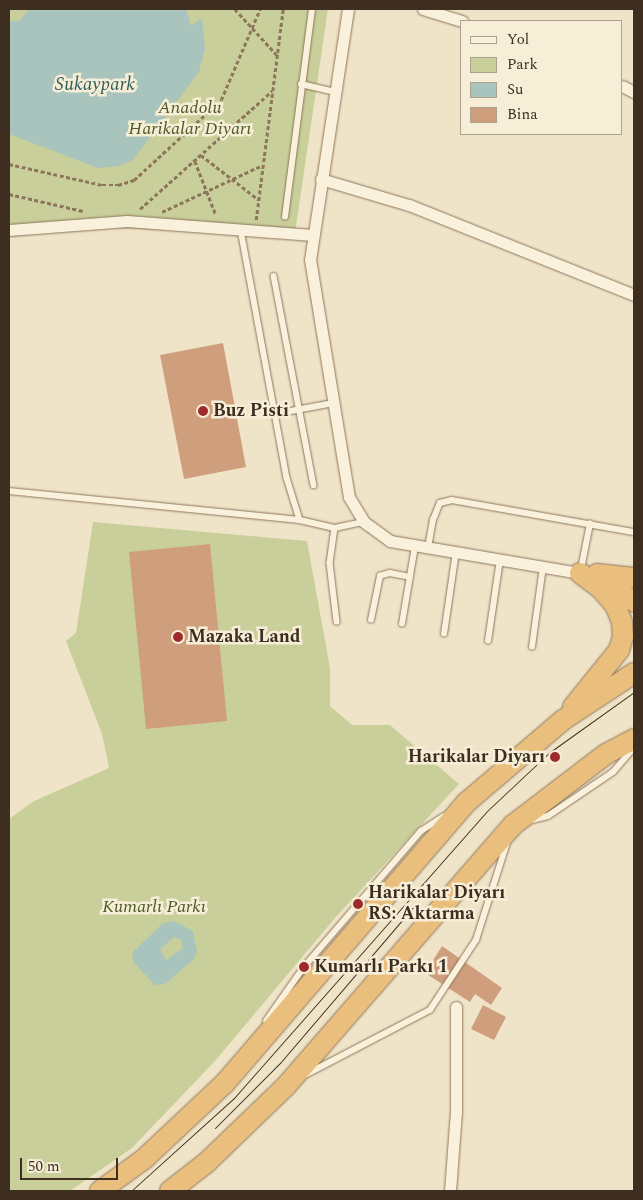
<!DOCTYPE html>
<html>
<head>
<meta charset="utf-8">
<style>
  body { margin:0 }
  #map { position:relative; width:643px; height:1200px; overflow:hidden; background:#f0e4c8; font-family:Spectral,serif }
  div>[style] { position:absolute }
  .green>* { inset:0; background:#c9cf9b }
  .water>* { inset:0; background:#a9c4bc }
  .building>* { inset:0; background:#cf9f7d }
  .path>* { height:2.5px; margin-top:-1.25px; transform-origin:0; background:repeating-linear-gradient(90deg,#8d765c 0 4px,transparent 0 6.5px) }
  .roads { filter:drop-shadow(0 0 1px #8d765c) drop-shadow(0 0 1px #8d765c) }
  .service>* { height:5.5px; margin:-2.75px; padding:0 2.75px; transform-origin:2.75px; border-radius:2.75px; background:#faf1dc }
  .minor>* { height:11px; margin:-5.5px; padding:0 5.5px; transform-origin:5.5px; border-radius:5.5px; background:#faf1dc }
  .trunk>* { height:20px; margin:-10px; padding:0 10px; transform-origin:10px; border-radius:10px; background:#eabe7c }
  .tram>* { height:1px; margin:-0.5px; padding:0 0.5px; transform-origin:0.5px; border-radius:0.5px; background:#3d2e20 }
  .dots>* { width:14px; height:14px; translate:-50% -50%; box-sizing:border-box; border:2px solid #f7eed8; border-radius:50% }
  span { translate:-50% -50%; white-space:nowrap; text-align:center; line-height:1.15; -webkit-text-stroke:5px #f7eed8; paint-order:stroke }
  .park-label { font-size:18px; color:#4d5a26; font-style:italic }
  .poi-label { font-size:18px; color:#3d2e20; font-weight:700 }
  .left { translate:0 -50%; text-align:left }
  .right { translate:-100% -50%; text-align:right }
  .water-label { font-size:19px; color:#2f5d5a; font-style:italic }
  .frame { position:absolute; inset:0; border:10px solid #3d2e20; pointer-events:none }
  .legend { position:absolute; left:460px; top:20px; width:162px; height:115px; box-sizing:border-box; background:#f7eed8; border:1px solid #ada18e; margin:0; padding:6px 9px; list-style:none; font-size:15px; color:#3d2e20 }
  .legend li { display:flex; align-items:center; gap:10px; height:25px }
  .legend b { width:25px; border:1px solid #ada18e }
  .scale { position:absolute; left:20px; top:1158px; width:98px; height:22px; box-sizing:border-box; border:2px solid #3d2e20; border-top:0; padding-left:6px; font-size:15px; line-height:18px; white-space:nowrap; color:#3d2e20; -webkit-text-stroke:4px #f7eed8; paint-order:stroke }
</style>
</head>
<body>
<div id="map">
  <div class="green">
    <div style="clip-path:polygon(9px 9px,328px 9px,295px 233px,91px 228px,9px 237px)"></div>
    <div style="clip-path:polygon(93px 522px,307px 541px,330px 668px,330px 706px,352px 725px,390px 725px,459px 784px,335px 918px,215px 1061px,132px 1148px,70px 1191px,9px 1191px,9px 819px,34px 801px,109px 768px,102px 734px,66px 641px,76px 633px)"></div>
  </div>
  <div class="water">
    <div style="clip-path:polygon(30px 9px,186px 9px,191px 26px,202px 18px,205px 49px,199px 72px,133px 160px,118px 166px,98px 168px,9px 134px,9px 22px,20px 20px)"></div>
    <div style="clip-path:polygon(evenodd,174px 921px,193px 931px,197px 951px,194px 959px,165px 984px,155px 985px,134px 963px,132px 953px,163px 923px,174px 921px,174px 937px,181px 940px,183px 948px,166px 960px,160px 949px,174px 937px)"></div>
  </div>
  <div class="building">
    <div style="clip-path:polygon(223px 343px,246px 467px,184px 479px,160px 355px)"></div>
    <div style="clip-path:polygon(210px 544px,227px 721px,146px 729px,129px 552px)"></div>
    <div style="clip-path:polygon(442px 946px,502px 988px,491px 1005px,475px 994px,470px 1002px,425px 973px)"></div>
    <div style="clip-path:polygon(483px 1005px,506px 1017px,494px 1040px,471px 1029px)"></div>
  </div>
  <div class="path">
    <div style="left:235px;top:9px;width:62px;rotate:47.6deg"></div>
    <div style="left:201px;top:155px;width:72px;rotate:37.7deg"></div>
    <div style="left:195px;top:161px;width:58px;rotate:68.7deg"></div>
    <div style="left:9px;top:164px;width:95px;rotate:12.7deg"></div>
    <div style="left:102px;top:185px;width:16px"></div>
    <div style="left:118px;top:185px;width:17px;rotate:-17deg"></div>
    <div style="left:134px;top:180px;width:118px;rotate:-42.6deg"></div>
    <div style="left:221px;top:100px;width:99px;rotate:-66.8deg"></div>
    <div style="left:9px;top:194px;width:76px;rotate:12.9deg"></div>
    <div style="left:140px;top:209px;width:177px;rotate:-41.8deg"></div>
    <div style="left:162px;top:212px;width:111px;rotate:-25deg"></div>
    <div style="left:256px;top:220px;width:213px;rotate:-82.7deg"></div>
  </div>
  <div class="roads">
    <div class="service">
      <div style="left:301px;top:84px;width:35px;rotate:13deg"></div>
      <div style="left:285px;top:217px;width:210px;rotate:-82.6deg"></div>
      <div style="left:241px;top:230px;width:252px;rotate:79.5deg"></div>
      <div style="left:287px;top:478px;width:44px;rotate:72.8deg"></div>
      <div style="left:274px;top:276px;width:213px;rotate:79.2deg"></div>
      <div style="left:275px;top:414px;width:59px;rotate:-10.7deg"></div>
      <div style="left:9px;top:491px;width:292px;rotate:5.7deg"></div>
      <div style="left:300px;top:520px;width:36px;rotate:13deg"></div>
      <div style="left:335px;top:528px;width:30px;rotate:-12deg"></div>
      <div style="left:335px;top:528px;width:35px;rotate:98deg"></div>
      <div style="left:330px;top:563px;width:59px;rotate:83.2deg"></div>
      <div style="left:428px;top:548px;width:28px;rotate:-80deg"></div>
      <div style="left:433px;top:520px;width:18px;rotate:-68deg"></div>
      <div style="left:440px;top:503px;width:12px;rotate:-14deg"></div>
      <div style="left:452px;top:500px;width:185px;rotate:10deg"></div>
      <div style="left:581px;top:569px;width:46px;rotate:-78.7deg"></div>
      <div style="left:371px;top:620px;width:45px;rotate:-78.4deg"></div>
      <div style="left:380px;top:576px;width:10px;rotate:-17deg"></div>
      <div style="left:390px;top:573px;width:20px;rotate:11deg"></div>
      <div style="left:402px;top:624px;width:79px;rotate:-80.5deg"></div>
      <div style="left:444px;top:634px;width:83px;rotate:-81.7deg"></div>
      <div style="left:488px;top:641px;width:82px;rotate:-81.6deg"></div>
      <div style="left:532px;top:647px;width:81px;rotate:-82.2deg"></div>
      <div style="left:532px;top:820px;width:16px;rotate:-14deg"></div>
      <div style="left:548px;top:816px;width:78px;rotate:-34.1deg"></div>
      <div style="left:613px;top:772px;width:30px;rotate:-49deg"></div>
      <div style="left:266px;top:1021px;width:66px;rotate:-54.9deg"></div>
      <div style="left:304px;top:967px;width:179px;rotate:-49.3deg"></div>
      <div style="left:421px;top:831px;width:27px;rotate:-33deg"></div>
      <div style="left:305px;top:1075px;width:141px;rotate:-27.5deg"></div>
      <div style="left:430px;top:1010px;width:84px;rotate:-56.7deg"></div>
      <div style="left:476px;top:940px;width:102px;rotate:-72.3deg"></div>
    </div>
    <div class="minor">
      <div style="left:348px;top:9px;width:253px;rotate:98.6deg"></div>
      <div style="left:310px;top:259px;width:241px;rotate:80.7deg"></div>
      <div style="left:349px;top:497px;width:29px;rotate:59deg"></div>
      <div style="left:364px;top:522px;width:32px;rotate:36deg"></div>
      <div style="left:390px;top:541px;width:193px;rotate:9.6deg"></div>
      <div style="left:423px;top:9px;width:41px;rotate:17.1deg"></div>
      <div style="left:622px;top:86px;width:13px;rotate:27deg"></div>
      <div style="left:321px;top:179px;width:92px;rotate:16.5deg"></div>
      <div style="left:409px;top:205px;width:242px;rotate:21.8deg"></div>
      <div style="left:9px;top:230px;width:118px;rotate:-4.4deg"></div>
      <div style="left:127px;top:221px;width:186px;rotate:4.3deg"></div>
      <div style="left:450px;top:1191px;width:80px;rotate:-85.7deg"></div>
      <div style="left:456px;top:1111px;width:104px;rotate:-90deg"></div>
    </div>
    <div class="trunk">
      <div style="left:597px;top:574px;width:37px;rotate:6deg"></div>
      <div style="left:600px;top:580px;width:40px;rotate:32deg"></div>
      <div style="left:573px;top:707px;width:73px;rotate:-51.1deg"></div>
      <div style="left:619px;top:650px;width:14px;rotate:-73deg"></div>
      <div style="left:623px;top:637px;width:15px;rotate:-94deg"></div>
      <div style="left:622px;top:622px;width:18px;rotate:-112deg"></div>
      <div style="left:615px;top:605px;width:23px;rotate:-131deg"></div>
      <div style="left:600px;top:588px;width:25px;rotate:-143deg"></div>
      <div style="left:100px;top:1191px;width:54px;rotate:-36deg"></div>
      <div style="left:144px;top:1159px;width:111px;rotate:-43.2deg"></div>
      <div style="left:225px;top:1083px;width:371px;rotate:-49.3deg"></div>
      <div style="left:467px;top:802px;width:126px;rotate:-40.5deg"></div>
      <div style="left:563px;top:720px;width:85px;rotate:-33.5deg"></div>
      <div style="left:170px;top:1191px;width:46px;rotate:-37.9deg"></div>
      <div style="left:206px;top:1163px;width:111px;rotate:-43.9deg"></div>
      <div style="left:286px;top:1086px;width:346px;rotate:-49deg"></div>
      <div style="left:513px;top:825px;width:117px;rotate:-37.4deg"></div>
      <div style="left:606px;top:754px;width:32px;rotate:-28deg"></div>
    </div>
  </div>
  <div class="tram">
    <div style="left:215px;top:1128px;width:92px;rotate:-45deg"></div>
    <div style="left:280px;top:1063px;width:208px;rotate:-49.5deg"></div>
    <div style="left:131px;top:1191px;width:139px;rotate:-42.1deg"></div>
    <div style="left:234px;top:1098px;width:381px;rotate:-48.6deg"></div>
    <div style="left:486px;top:812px;width:88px;rotate:-43.2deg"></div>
    <div style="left:550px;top:752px;width:103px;rotate:-35.5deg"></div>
  </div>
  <div class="dots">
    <div style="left:203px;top:411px;background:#9e2a2b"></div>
    <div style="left:178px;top:637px;background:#9e2a2b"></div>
    <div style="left:555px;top:757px;background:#9e2a2b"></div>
    <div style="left:358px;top:904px;background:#9e2a2b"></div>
    <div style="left:304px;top:967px;background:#9e2a2b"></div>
  </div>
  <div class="park-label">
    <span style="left:190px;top:119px">Anadolu<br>Harikalar Diyarı</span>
    <span style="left:154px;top:907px">Kumarlı Parkı</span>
  </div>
  <div class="poi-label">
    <span class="left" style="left:213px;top:411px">Buz Pisti</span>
    <span class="left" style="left:188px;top:637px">Mazaka Land</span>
    <span class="right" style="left:545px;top:757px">Harikalar Diyarı</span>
    <span class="left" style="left:368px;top:904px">Harikalar Diyarı<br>RS: Aktarma</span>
    <span class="left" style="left:314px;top:967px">Kumarlı Parkı 1</span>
  </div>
  <div class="water-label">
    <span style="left:95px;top:85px">Sukaypark</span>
  </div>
  <div class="frame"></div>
  <ul class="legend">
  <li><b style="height:6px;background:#faf1dc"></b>Yol</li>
  <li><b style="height:14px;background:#c9cf9b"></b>Park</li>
  <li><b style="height:14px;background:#a9c4bc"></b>Su</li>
  <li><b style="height:14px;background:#cf9f7d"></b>Bina</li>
  </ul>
  <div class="scale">50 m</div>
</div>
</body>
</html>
